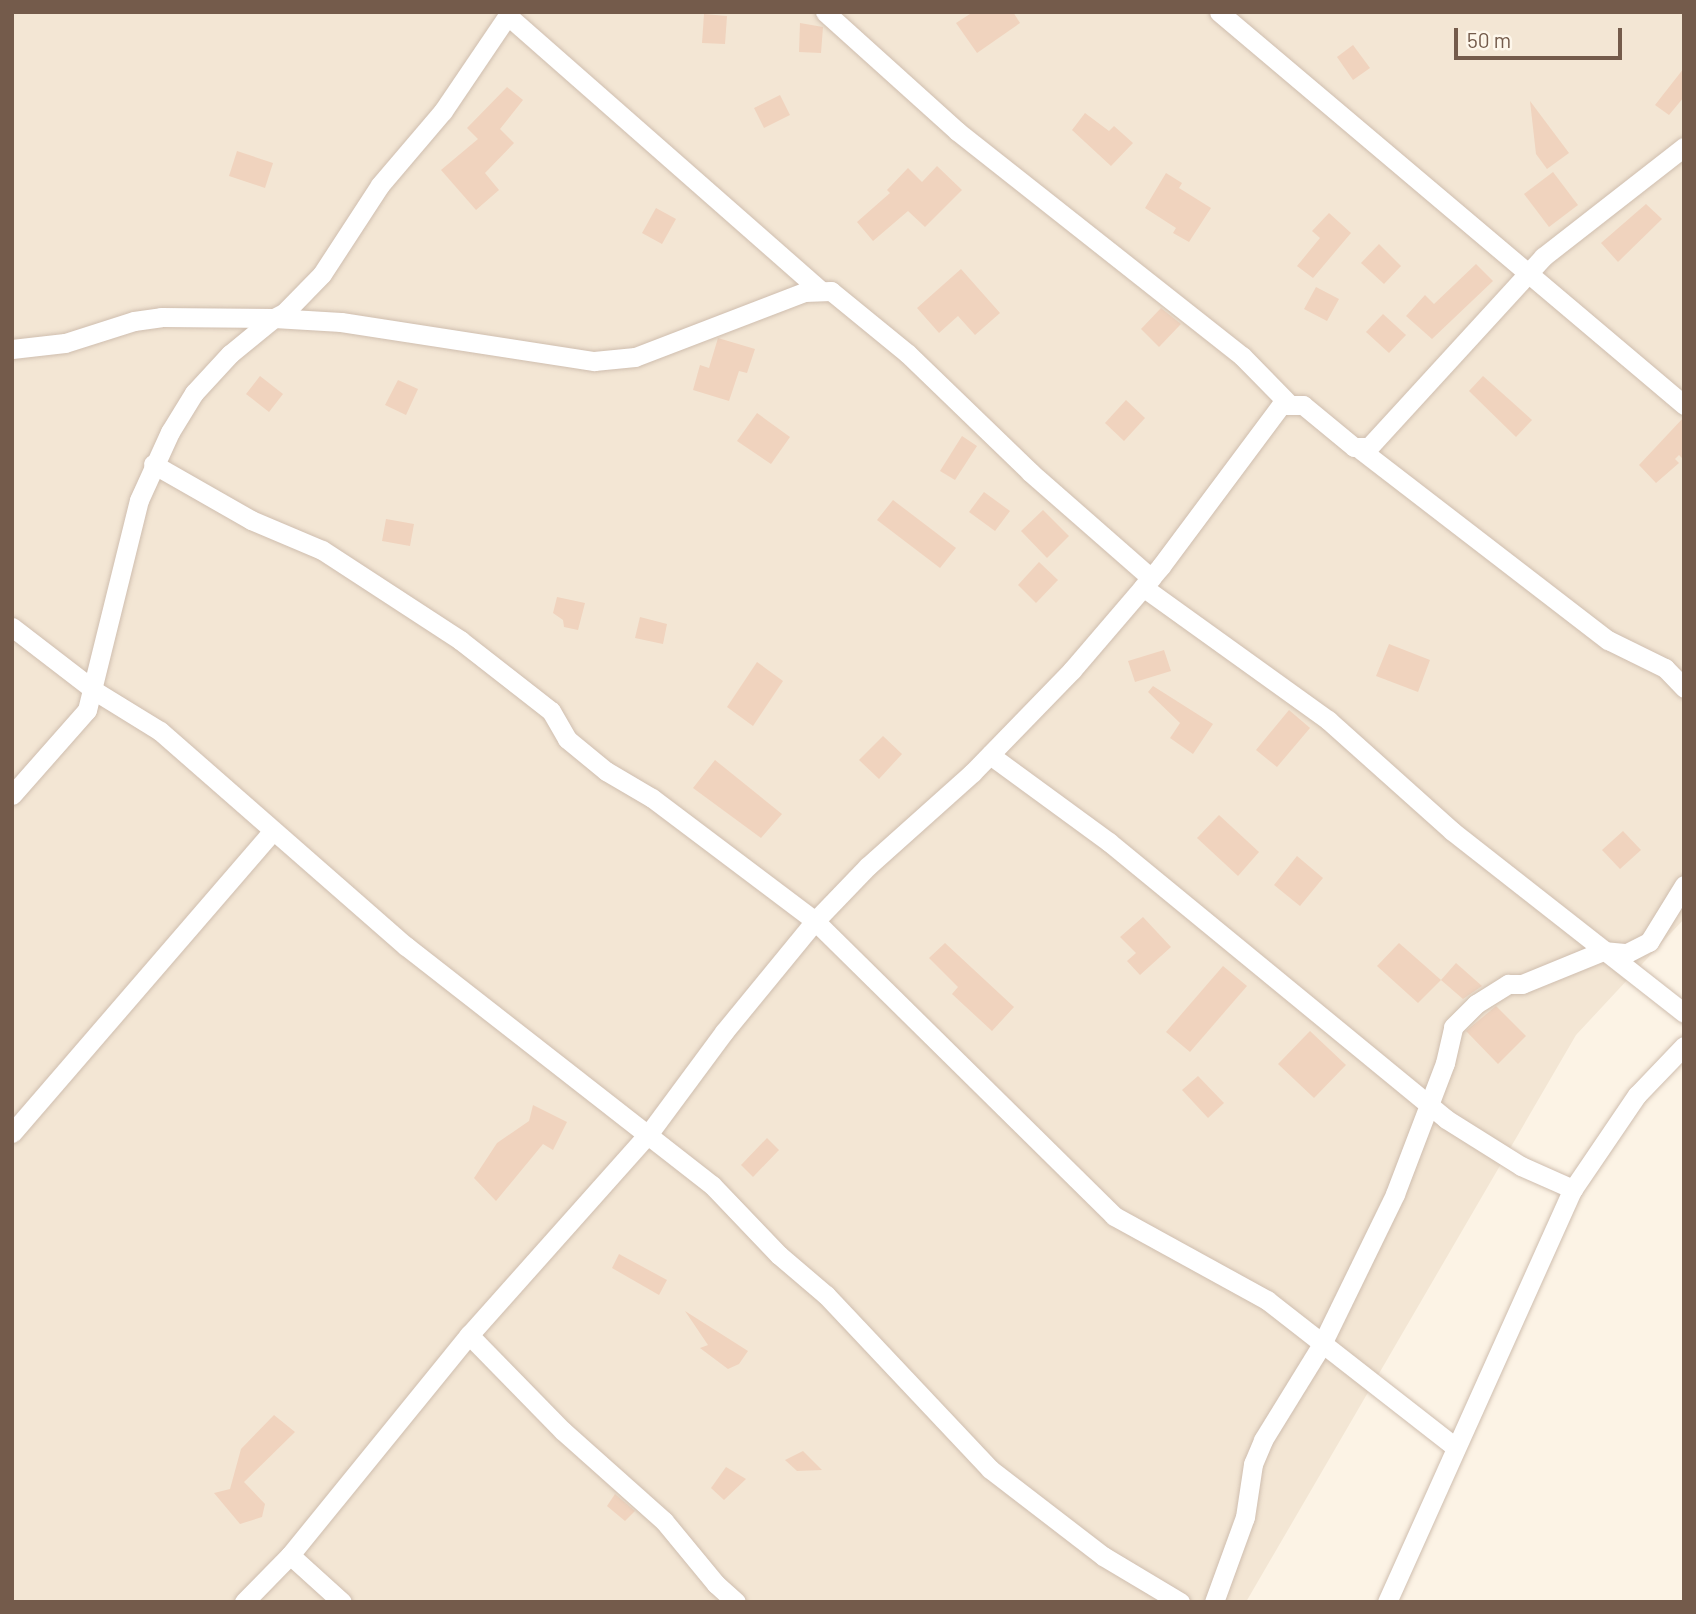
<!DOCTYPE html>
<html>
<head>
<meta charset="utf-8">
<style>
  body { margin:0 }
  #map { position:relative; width:1696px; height:1614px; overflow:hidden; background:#fcf3e5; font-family:Barlow,sans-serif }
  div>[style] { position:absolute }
  .residential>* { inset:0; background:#f3e6d4 }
  .building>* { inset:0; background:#f0d3be }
  .roads { filter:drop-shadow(0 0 2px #cfbeaf) drop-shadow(0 0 2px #cfbeaf) }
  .street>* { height:19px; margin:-9.5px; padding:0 9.5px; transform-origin:9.5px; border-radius:9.5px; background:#fff }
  span { translate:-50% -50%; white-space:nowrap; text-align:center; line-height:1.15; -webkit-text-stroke:5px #fef7eb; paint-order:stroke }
  .frame { position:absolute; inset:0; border:14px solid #745b4b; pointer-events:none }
  .scale { position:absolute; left:1454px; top:28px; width:168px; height:32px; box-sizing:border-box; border:4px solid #745b4b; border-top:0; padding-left:9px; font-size:21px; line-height:24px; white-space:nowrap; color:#745b4b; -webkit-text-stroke:5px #fef7eb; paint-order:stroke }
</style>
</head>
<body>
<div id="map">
  <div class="residential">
    <div style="clip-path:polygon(12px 12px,1684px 12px,1684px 919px,1576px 1035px,1246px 1602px,12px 1602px)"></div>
  </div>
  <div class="building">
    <div style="clip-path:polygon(973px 12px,1013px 12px,1020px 23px,977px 53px,956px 23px)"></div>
    <div style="clip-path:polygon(704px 14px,727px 16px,725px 44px,702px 43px)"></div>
    <div style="clip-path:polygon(800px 23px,823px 27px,821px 53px,799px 52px)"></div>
    <div style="clip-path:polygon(1353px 45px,1370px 68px,1353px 80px,1337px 57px)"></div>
    <div style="clip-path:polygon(1684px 68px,1684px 97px,1669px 115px,1655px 105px)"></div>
    <div style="clip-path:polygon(507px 87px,523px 100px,500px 129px,514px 143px,485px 173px,499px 190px,476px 210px,441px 170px,478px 139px,467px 128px)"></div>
    <div style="clip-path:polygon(780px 95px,790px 115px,764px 128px,754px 108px)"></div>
    <div style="clip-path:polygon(1530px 101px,1569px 153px,1547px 169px,1536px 154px)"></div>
    <div style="clip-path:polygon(1085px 113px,1109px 131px,1114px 126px,1133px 143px,1111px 166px,1072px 130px)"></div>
    <div style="clip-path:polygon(237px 151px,273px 163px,265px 188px,229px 176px)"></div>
    <div style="clip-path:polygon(937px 166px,962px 190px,925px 227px,908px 211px,873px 241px,857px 222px,890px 193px,887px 190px,908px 168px,922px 182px)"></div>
    <div style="clip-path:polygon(1553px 172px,1578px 205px,1549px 227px,1524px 194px)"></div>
    <div style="clip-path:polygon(1166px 173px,1182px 183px,1179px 188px,1211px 208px,1189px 242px,1173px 233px,1176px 228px,1145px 208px)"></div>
    <div style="clip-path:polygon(1646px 204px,1662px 219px,1618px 262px,1601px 243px)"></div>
    <div style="clip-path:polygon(656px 208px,676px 219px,662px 244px,642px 233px)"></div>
    <div style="clip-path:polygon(1329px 213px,1351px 233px,1313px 278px,1297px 266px,1320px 238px,1312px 231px)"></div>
    <div style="clip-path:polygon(1379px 244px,1401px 266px,1384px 284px,1361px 263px)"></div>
    <div style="clip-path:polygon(1476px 264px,1493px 281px,1432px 339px,1406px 316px,1425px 295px,1434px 304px)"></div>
    <div style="clip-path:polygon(961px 269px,1000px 313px,975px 335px,958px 316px,939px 333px,917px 308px)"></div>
    <div style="clip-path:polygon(1316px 287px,1339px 299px,1327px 321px,1304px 309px)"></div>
    <div style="clip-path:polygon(1161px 308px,1181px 324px,1159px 347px,1141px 329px)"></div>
    <div style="clip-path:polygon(1383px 314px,1406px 335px,1389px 353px,1366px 332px)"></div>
    <div style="clip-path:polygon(718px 338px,755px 349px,747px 373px,739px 371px,729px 401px,693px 390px,700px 365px,709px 368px)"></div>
    <div style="clip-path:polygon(260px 376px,283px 394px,269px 412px,246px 394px)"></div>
    <div style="clip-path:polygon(1483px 376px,1532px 420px,1516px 437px,1469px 391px)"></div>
    <div style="clip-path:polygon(398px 380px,418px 389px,406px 415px,385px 405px)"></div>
    <div style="clip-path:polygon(1126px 400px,1145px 418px,1124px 441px,1105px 423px)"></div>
    <div style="clip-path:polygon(757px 413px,790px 437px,771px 464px,737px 441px)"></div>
    <div style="clip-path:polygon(1684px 417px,1684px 460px,1679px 455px,1675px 459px,1679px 463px,1656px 483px,1639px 465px)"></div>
    <div style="clip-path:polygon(962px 436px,977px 446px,955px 480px,940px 471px)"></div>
    <div style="clip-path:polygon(984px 492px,1010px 511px,995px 531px,969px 512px)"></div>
    <div style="clip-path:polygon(893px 500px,956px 548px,940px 568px,877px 520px)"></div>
    <div style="clip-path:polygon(1043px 510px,1069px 536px,1047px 558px,1021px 531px)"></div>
    <div style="clip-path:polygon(386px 519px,414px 524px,410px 546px,382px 541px)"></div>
    <div style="clip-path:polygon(1039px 562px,1058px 580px,1036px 603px,1018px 585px)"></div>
    <div style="clip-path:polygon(557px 597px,585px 603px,578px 630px,564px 627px,563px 620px,553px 613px)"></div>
    <div style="clip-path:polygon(640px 617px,667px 624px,663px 644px,635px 638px)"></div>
    <div style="clip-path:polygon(1389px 644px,1430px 660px,1418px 692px,1376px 676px)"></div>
    <div style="clip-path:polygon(1164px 650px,1171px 671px,1135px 682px,1128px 661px)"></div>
    <div style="clip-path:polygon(757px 662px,783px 681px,753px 726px,727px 707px)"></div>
    <div style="clip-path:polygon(1153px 686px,1213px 724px,1193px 754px,1170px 738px,1180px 723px,1148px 692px)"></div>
    <div style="clip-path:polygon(1289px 710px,1310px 728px,1277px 767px,1256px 750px)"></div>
    <div style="clip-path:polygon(883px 736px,902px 754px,879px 779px,859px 760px)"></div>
    <div style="clip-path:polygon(715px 760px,782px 814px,761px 838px,693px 788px)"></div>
    <div style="clip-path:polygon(1219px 815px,1259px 852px,1238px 876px,1197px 838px)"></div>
    <div style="clip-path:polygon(1623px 831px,1641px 850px,1620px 869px,1602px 850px)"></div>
    <div style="clip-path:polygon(1297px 856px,1323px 878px,1300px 906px,1274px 885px)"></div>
    <div style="clip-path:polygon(1143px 917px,1171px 947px,1140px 975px,1127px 961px,1136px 953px,1120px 937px)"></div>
    <div style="clip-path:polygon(945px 943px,1014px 1007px,992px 1031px,952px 994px,958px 987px,929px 958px)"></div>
    <div style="clip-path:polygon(1399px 943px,1441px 980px,1418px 1003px,1377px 966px)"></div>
    <div style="clip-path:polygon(1456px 963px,1482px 986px,1463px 999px,1441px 980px)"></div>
    <div style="clip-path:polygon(1223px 966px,1247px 986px,1190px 1052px,1166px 1032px)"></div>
    <div style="clip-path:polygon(1496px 1006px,1526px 1036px,1498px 1064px,1466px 1031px)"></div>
    <div style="clip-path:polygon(1310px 1031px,1346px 1065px,1314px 1098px,1278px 1064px)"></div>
    <div style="clip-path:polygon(1198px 1076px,1224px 1103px,1208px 1118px,1182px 1090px)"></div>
    <div style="clip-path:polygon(533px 1105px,567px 1122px,553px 1150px,543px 1144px,496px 1201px,474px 1178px,497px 1143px,529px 1121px)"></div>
    <div style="clip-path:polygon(767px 1138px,779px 1150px,753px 1177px,741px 1165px)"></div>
    <div style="clip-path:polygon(619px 1254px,667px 1280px,659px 1295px,612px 1268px)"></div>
    <div style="clip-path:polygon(685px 1311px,748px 1351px,739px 1364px,728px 1369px,700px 1348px,708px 1345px)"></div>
    <div style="clip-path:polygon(274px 1415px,295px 1432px,244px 1482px,265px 1504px,262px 1517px,240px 1524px,214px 1493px,230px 1489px,241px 1449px)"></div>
    <div style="clip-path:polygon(803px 1451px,822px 1470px,797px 1471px,785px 1460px)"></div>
    <div style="clip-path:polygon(726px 1467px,746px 1479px,724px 1500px,711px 1488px)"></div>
    <div style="clip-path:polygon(615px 1494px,635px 1511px,625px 1521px,607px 1506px)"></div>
  </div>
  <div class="roads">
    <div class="street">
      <div style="left:825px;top:12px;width:178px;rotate:42deg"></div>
      <div style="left:957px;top:131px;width:363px;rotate:38.3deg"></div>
      <div style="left:1242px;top:356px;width:64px;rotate:45.6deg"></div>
      <div style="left:1219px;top:12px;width:609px;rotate:40.2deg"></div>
      <div style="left:508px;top:16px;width:414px;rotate:41.3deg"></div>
      <div style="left:12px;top:349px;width:53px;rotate:-6.5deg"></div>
      <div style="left:65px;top:343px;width:72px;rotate:-17.7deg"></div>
      <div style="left:134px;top:321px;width:27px;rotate:-8deg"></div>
      <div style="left:161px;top:317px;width:113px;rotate:0.5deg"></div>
      <div style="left:274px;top:318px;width:11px;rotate:-27deg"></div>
      <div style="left:284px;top:313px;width:54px;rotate:-45.7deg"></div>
      <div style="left:322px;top:274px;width:106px;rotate:-56.9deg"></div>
      <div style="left:380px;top:185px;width:97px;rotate:-49.6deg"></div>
      <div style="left:443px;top:111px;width:120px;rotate:-55.9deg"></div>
      <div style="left:1361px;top:450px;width:312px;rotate:37.6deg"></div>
      <div style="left:1608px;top:640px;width:64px;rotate:26.2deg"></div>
      <div style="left:1665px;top:668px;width:28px;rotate:46deg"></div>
      <div style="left:153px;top:464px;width:113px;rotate:29.7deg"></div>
      <div style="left:251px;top:520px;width:77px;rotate:22.9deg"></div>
      <div style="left:322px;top:550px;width:165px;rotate:33.1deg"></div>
      <div style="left:460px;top:640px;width:115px;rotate:38deg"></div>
      <div style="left:551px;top:711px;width:32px;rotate:60deg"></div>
      <div style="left:567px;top:739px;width:50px;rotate:39.4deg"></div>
      <div style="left:606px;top:771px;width:53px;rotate:30.4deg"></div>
      <div style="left:652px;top:798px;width:204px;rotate:37deg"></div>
      <div style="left:815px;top:921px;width:420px;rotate:44.6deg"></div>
      <div style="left:1114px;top:1216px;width:175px;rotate:28.8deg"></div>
      <div style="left:1267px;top:1300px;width:237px;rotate:38deg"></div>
      <div style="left:1143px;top:587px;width:228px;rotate:35.7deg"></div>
      <div style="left:1328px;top:720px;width:166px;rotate:41.8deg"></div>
      <div style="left:1452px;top:831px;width:295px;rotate:38.1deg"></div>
      <div style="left:12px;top:627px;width:105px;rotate:37.6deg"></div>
      <div style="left:95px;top:691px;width:76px;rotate:31.6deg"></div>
      <div style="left:160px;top:731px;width:327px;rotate:41.2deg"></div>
      <div style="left:406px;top:946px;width:388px;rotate:38deg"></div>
      <div style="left:712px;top:1185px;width:97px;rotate:46.3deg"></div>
      <div style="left:779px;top:1255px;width:62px;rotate:40.4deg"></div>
      <div style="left:826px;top:1295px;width:239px;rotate:46.7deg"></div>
      <div style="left:990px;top:1469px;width:143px;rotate:37.6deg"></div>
      <div style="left:1103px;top:1556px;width:90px;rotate:30.9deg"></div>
      <div style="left:990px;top:755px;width:147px;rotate:36.2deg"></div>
      <div style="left:1109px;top:842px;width:436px;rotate:39.4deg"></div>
      <div style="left:1446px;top:1119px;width:89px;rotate:32.1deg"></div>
      <div style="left:1521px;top:1166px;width:57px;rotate:23.9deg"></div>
      <div style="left:12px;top:795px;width:113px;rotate:-48.6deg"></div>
      <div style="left:87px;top:710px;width:216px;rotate:-76.1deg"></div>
      <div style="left:139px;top:500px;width:75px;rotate:-65.5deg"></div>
      <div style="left:170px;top:432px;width:46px;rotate:-58.4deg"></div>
      <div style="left:194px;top:393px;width:53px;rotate:-47.3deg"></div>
      <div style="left:230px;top:354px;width:57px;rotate:-39.3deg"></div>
      <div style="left:274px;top:318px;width:67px;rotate:3.4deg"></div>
      <div style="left:341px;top:322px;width:256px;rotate:8.8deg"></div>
      <div style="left:594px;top:361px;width:41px;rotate:-5.6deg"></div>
      <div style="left:635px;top:357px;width:181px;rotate:-21deg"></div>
      <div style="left:804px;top:292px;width:27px;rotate:-2deg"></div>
      <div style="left:831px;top:291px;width:99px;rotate:39.3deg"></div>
      <div style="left:908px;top:354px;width:170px;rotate:44deg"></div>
      <div style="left:1030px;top:472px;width:161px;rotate:41.2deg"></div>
      <div style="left:12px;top:1133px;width:398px;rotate:-49.2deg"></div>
      <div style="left:469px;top:1335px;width:134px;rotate:45.6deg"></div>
      <div style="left:563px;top:1431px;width:135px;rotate:41.7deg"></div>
      <div style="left:664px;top:1521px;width:82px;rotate:50.5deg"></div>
      <div style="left:716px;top:1584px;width:27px;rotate:42deg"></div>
      <div style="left:290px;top:1555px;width:70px;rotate:42.1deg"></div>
      <div style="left:244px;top:1602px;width:66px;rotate:-45.6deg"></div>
      <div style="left:290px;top:1555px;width:284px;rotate:-50.9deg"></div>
      <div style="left:469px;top:1335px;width:272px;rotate:-48.3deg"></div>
      <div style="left:650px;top:1132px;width:124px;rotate:-53.5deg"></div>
      <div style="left:724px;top:1032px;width:144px;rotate:-50.7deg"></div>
      <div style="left:815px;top:921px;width:76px;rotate:-46.1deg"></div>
      <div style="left:868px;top:866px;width:140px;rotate:-41.8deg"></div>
      <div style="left:972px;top:773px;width:144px;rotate:-45.8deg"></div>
      <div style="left:1072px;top:670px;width:137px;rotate:-49.4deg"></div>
      <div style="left:1161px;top:566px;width:201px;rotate:-53.3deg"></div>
      <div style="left:1281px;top:405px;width:22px"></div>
      <div style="left:1303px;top:405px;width:66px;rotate:39.5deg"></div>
      <div style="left:1354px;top:447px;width:15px"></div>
      <div style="left:1369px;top:447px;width:258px;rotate:-47.5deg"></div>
      <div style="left:1543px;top:257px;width:179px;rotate:-38deg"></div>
      <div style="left:1214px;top:1602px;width:90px;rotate:-70deg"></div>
      <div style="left:1245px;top:1517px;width:54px;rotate:-81.4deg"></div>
      <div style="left:1253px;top:1464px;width:26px;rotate:-67deg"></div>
      <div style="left:1263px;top:1440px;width:113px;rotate:-58.4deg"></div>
      <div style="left:1322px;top:1344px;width:167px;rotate:-64deg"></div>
      <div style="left:1395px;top:1194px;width:140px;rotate:-69.1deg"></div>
      <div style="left:1445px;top:1063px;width:37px;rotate:-77deg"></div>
      <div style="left:1453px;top:1027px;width:33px;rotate:-45deg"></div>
      <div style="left:1476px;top:1004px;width:38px;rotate:-32deg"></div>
      <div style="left:1508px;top:984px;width:14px"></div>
      <div style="left:1522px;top:984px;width:87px;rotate:-22.2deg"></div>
      <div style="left:1603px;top:951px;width:24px;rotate:5deg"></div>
      <div style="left:1627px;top:953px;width:25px;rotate:-27deg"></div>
      <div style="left:1649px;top:942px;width:67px;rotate:-58.4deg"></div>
      <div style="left:1387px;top:1602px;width:453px;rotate:-65.8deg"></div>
      <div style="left:1573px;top:1189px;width:114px;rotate:-55.8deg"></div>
      <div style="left:1637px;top:1095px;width:68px;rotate:-46.2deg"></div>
    </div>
  </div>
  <div class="frame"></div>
  <div class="scale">50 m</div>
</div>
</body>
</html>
